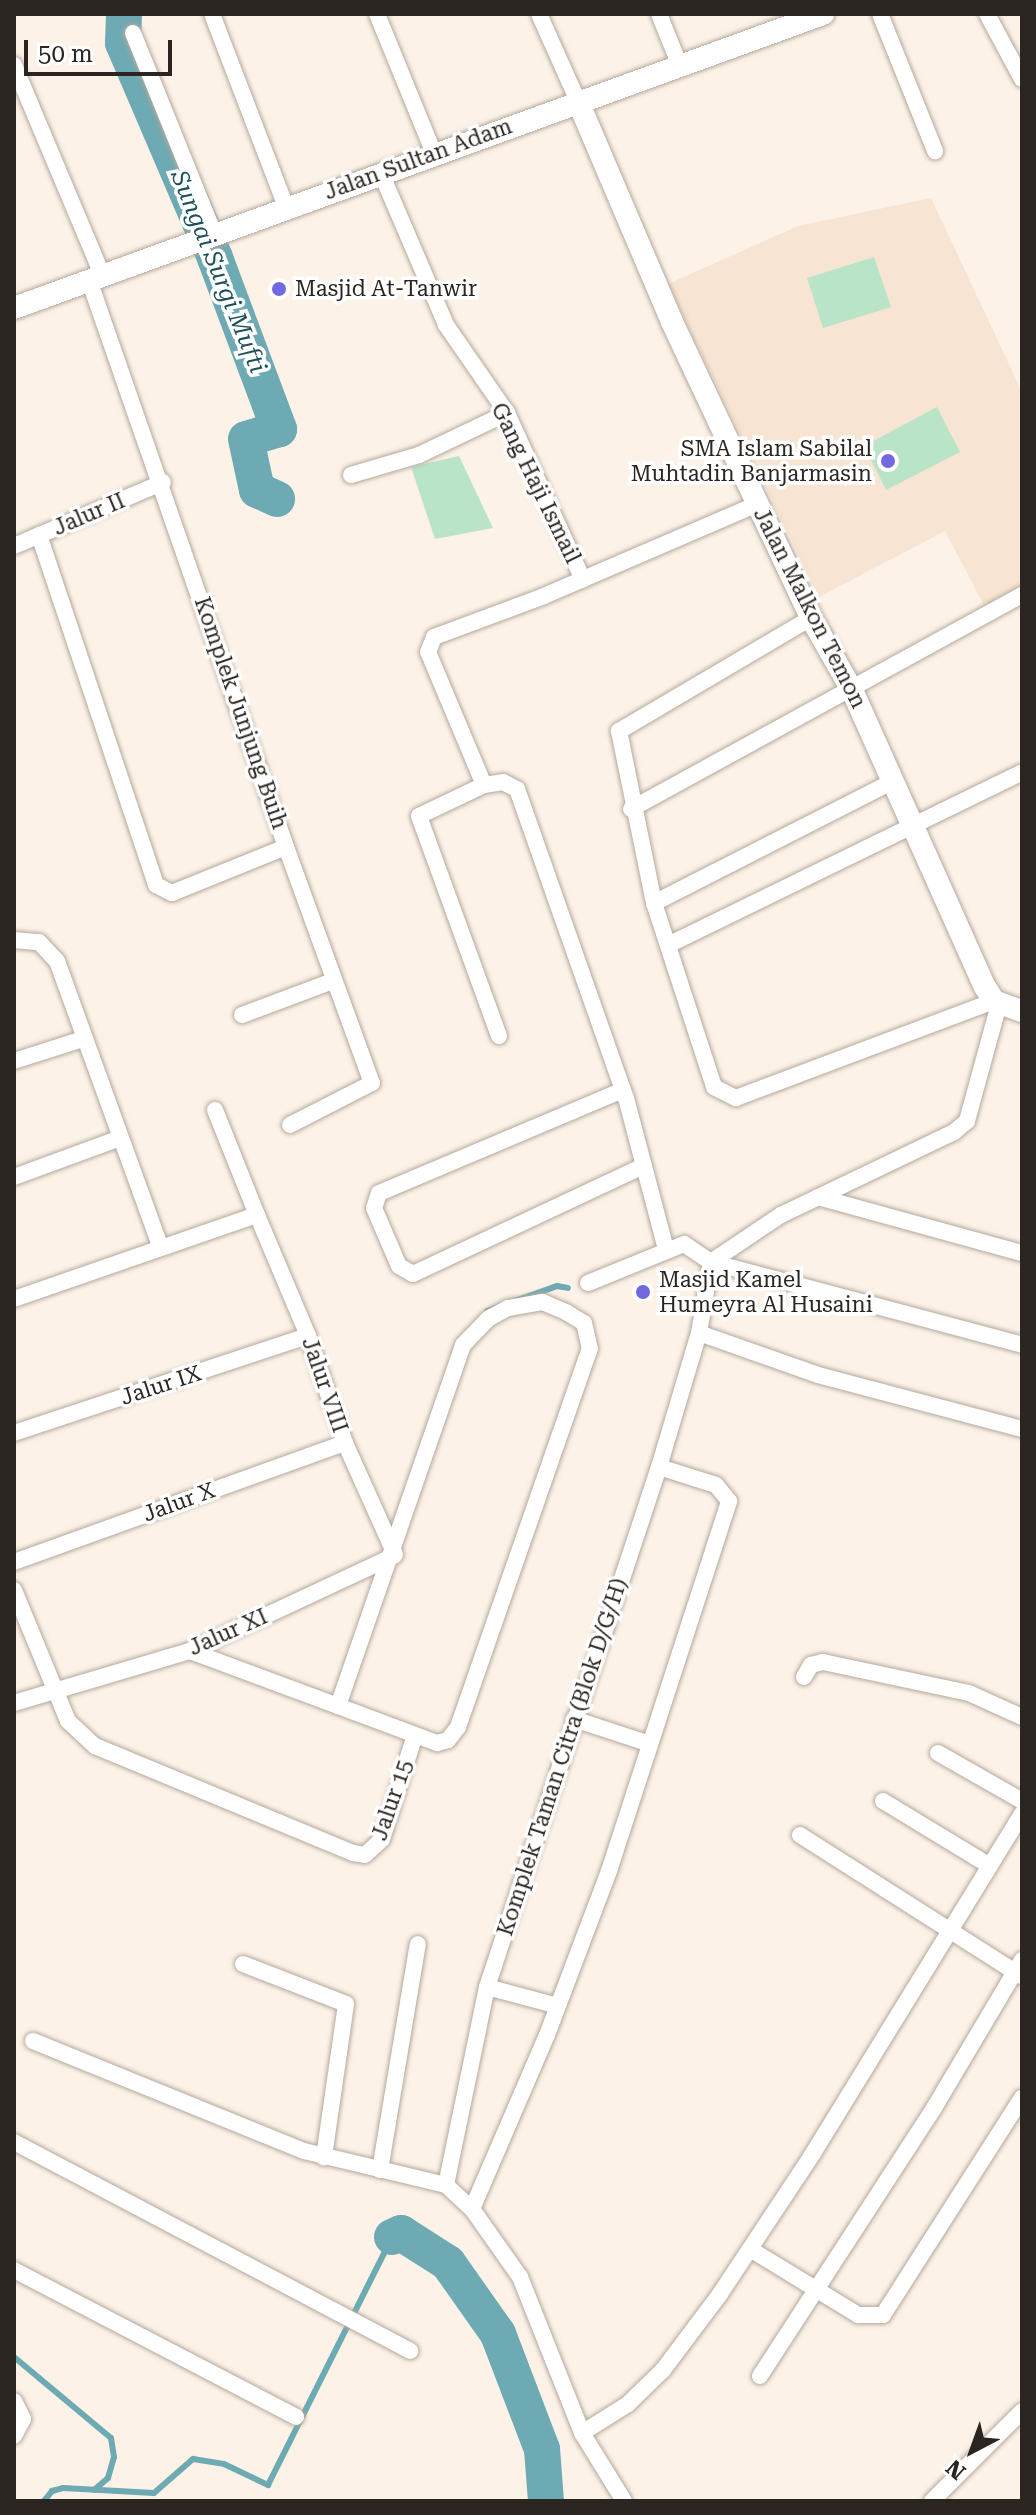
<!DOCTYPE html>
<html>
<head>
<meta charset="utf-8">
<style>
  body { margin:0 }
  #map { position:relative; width:1036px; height:2515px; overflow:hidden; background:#fdf2e8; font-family:"Roboto Serif",serif }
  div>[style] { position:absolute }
  .built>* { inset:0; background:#f7e4d2 }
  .green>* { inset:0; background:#bae4c7 }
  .stream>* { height:6px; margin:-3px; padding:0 3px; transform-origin:3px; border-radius:3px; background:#6daab3 }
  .river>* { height:36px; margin:-18px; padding:0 18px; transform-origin:18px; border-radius:18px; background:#6daab3 }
  .roads { filter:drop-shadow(0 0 2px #b4a89c) drop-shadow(0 0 2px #b4a89c) }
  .street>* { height:16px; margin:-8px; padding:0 8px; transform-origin:8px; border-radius:8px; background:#fff }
  .secondary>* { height:22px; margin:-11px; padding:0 11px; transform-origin:11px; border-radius:11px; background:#fff }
  .dots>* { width:22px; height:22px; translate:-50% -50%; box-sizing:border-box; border:4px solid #fff; border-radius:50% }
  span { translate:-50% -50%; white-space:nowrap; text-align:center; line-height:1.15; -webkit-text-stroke:7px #fff; paint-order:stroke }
  .street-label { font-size:22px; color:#2a2520 }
  .poi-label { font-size:22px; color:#2a2520 }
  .left { translate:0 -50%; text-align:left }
  .right { translate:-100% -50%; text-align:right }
  .water-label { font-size:24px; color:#1b5058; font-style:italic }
  .frame { position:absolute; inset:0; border:16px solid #2a2520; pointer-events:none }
  .north { position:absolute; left:932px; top:2411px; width:80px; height:80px; -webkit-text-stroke:6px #fff; paint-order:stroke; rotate:221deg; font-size:22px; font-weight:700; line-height:32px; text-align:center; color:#2a2520 }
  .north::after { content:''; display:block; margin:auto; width:28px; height:36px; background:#2a2520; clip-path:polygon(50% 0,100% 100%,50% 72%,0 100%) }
  .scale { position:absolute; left:24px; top:40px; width:148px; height:36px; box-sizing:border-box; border:4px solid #2a2520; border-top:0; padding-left:10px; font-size:24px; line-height:28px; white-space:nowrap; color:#2a2520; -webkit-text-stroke:6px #fff; paint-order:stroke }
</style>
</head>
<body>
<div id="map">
  <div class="built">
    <div style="clip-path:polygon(931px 198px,1022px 392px,1022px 590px,987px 611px,945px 531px,819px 597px,668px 284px,798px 226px)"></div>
  </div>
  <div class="green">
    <div style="clip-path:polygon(874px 257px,891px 307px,823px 328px,807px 278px)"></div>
    <div style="clip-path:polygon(937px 407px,960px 452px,886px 490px,864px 446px)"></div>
    <div style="clip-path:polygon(459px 456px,493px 528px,435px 539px,411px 467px)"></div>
  </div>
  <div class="stream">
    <div style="left:487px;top:1311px;width:74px;rotate:-19.7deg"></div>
    <div style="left:557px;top:1286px;width:11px;rotate:10deg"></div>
    <div style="left:14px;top:2357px;width:126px;rotate:39.9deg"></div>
    <div style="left:111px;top:2438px;width:19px;rotate:81deg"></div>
    <div style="left:114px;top:2457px;width:22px;rotate:106deg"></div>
    <div style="left:108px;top:2478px;width:18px;rotate:139deg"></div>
    <div style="left:44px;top:2501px;width:13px;rotate:-51deg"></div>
    <div style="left:52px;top:2491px;width:11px;rotate:-15deg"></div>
    <div style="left:63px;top:2488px;width:91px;rotate:3.1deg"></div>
    <div style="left:154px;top:2493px;width:52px;rotate:-41.1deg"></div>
    <div style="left:193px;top:2459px;width:31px;rotate:9deg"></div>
    <div style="left:224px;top:2464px;width:49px;rotate:25.5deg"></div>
    <div style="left:268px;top:2485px;width:277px;rotate:-63.4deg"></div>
  </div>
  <div class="river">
    <div style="left:124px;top:14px;width:29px;rotate:92deg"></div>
    <div style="left:123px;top:43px;width:234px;rotate:66.8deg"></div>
    <div style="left:215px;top:258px;width:183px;rotate:69.5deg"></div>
    <div style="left:279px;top:429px;width:34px;rotate:163deg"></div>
    <div style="left:246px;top:439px;width:52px;rotate:77.8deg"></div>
    <div style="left:257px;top:490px;width:22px;rotate:24deg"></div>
    <div style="left:392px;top:2237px;width:10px;rotate:-24deg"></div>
    <div style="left:401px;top:2233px;width:56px;rotate:32.6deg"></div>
    <div style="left:448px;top:2263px;width:87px;rotate:54.8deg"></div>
    <div style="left:498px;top:2334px;width:123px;rotate:69.1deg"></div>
    <div style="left:542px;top:2449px;width:52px;rotate:85.6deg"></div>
  </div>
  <div class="roads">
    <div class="street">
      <div style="left:212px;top:14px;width:207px;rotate:69deg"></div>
      <div style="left:377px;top:14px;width:151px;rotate:67.8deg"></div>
      <div style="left:539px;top:14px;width:93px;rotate:65.9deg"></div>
      <div style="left:659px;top:14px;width:56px;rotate:68deg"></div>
      <div style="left:880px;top:14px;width:148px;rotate:68.1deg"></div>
      <div style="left:987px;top:14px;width:74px;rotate:61.7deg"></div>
      <div style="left:133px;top:33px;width:216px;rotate:68deg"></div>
      <div style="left:14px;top:65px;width:227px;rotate:67.2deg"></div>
      <div style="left:381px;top:173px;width:165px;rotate:66.8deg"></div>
      <div style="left:446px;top:325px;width:107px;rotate:55.3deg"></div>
      <div style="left:507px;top:413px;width:183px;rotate:65.5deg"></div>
      <div style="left:351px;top:475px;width:71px;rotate:-16.4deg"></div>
      <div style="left:419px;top:455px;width:98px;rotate:-25.5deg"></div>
      <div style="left:39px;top:535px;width:369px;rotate:71.5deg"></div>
      <div style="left:156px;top:885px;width:18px;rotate:27deg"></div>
      <div style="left:172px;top:893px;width:123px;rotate:-22deg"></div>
      <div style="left:286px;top:847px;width:600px;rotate:-109.16deg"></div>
      <div style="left:14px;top:546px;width:162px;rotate:-23.2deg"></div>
      <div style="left:811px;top:618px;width:223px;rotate:149.5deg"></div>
      <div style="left:619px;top:731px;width:176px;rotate:78.5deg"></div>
      <div style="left:654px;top:903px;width:194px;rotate:71.9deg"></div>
      <div style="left:714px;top:1087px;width:25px;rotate:27deg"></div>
      <div style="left:736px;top:1098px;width:276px;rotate:-20.6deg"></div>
      <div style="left:484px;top:785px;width:144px;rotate:-112.8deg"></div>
      <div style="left:428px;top:652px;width:16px;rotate:-68deg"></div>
      <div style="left:434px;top:637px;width:117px;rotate:-20.4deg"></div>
      <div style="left:544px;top:596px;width:233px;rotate:-23.3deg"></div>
      <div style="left:631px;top:809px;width:446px;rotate:-28.7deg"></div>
      <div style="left:286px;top:847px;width:251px;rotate:70deg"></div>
      <div style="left:372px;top:1083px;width:92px;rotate:152.9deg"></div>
      <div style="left:654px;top:903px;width:268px;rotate:-27deg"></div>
      <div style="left:14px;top:940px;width:25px;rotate:5deg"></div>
      <div style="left:39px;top:942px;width:26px;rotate:47deg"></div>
      <div style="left:57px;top:961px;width:305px;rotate:70.1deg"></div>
      <div style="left:668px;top:945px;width:394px;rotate:-26deg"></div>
      <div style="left:242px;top:1015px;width:97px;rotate:-20.5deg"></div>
      <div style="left:499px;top:1036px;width:234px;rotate:-110deg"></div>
      <div style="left:419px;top:816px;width:72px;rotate:-25.5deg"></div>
      <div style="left:484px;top:785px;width:19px;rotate:-9deg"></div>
      <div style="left:503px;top:782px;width:16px;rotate:27deg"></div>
      <div style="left:517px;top:789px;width:328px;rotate:70.6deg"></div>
      <div style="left:626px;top:1098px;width:156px;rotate:75.2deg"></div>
      <div style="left:14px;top:1061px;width:72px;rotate:-17.7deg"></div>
      <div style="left:623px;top:1090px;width:265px;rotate:157.1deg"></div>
      <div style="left:379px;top:1193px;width:16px;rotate:108deg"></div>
      <div style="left:374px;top:1208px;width:63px;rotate:66.7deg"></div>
      <div style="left:399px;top:1266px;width:16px;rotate:30deg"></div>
      <div style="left:413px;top:1274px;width:255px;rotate:-25.1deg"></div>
      <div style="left:215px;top:1110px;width:113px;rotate:68.2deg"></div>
      <div style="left:14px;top:1177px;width:111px;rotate:-20.1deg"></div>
      <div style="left:818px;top:1197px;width:212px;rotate:15.4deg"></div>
      <div style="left:588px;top:1283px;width:104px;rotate:-22.1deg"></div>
      <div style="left:684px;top:1244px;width:32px;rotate:34deg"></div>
      <div style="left:711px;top:1262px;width:322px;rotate:14.9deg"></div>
      <div style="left:14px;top:1299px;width:257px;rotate:-19.1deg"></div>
      <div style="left:257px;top:1215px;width:131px;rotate:67.1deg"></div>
      <div style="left:308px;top:1336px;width:113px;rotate:70.9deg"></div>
      <div style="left:345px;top:1443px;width:122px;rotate:65.8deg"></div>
      <div style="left:699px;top:1333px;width:126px;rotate:19.4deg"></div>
      <div style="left:818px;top:1375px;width:211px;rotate:14.8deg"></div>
      <div style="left:14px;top:1433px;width:310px;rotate:-18.3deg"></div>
      <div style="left:14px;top:1562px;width:352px;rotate:-19.8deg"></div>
      <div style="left:14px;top:1590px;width:142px;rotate:67.6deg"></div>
      <div style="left:68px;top:1721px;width:37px;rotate:43deg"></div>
      <div style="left:95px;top:1746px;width:279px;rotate:22.5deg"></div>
      <div style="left:353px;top:1853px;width:12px;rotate:9deg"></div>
      <div style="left:365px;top:1855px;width:23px;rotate:-43deg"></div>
      <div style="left:382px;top:1839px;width:109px;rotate:-72.4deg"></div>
      <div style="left:190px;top:1651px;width:158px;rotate:20.4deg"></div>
      <div style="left:338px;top:1706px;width:106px;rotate:20.5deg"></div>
      <div style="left:437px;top:1743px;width:11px;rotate:-15deg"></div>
      <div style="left:448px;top:1740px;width:16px;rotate:-52deg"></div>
      <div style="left:458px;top:1727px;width:400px;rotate:-70.8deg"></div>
      <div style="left:590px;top:1349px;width:27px;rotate:-103deg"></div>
      <div style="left:584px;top:1323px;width:21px;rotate:-149deg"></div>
      <div style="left:566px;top:1312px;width:26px;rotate:-157deg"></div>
      <div style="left:542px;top:1302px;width:35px;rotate:170deg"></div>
      <div style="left:508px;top:1308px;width:21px;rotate:152deg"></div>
      <div style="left:489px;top:1318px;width:37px;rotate:134deg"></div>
      <div style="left:463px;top:1345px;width:382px;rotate:109.1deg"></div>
      <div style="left:804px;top:1677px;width:14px;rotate:-60deg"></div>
      <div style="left:811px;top:1665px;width:12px;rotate:-14deg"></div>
      <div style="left:823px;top:1662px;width:149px;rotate:12deg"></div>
      <div style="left:969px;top:1693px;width:58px;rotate:24.4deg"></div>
      <div style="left:14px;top:1703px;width:184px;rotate:-16.5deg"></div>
      <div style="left:190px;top:1651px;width:225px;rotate:-25deg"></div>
      <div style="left:574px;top:1719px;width:80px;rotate:18.2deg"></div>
      <div style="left:938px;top:1753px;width:97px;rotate:29.7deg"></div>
      <div style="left:883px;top:1801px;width:125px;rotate:31.3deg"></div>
      <div style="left:800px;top:1835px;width:262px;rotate:32.5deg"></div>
      <div style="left:243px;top:1964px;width:110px;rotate:21.2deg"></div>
      <div style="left:346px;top:2004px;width:155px;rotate:98.2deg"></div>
      <div style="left:487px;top:1987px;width:73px;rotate:15deg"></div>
      <div style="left:33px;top:2041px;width:292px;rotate:22.1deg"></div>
      <div style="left:304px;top:2151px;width:146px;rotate:13.5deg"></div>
      <div style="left:446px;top:2185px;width:35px;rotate:43deg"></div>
      <div style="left:472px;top:2209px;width:83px;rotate:54.8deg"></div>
      <div style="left:520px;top:2277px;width:168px;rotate:68.3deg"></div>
      <div style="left:582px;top:2433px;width:80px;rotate:58.3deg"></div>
      <div style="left:14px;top:2142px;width:448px;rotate:27.8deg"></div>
      <div style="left:380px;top:2170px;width:229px;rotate:-80.5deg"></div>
      <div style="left:446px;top:2185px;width:202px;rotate:-78.3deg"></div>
      <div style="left:487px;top:1987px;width:548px;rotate:-71.7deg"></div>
      <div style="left:659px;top:1467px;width:140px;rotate:-73.4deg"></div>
      <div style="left:699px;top:1333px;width:72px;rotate:-80.4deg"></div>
      <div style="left:711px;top:1262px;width:84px;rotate:-33.9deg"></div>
      <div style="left:781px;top:1215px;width:192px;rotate:-25.6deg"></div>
      <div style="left:954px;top:1132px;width:17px;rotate:-40deg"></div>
      <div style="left:967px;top:1121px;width:121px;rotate:-74.7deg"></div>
      <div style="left:472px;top:2209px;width:189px;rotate:-66.7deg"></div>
      <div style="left:547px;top:2035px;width:175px;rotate:-69.3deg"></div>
      <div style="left:609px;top:1871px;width:389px;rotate:-72deg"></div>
      <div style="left:729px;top:1501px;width:21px;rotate:-129deg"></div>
      <div style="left:716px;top:1485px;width:60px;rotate:-162.5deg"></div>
      <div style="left:750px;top:2249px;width:127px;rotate:31.4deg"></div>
      <div style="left:858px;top:2315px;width:25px"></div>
      <div style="left:883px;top:2315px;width:258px;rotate:-57.4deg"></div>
      <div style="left:14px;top:2270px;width:318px;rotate:27.5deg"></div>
      <div style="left:760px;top:2376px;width:320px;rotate:-57deg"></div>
      <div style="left:934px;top:2108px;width:172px;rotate:-59.3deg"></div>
      <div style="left:14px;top:2401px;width:20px;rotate:63deg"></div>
      <div style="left:23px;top:2419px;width:19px;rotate:118deg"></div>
      <div style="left:582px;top:2433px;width:54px;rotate:-32.2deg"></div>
      <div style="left:628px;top:2404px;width:49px;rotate:-44.2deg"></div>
      <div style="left:663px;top:2370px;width:95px;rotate:-53.1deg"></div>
      <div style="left:720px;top:2294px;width:167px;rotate:-56.5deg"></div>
      <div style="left:812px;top:2155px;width:401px;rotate:-58.4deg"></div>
      <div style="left:932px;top:2501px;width:127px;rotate:-45deg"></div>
    </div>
    <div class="secondary">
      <div style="left:577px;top:99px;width:242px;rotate:66.9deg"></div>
      <div style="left:672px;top:322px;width:327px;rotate:64.8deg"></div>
      <div style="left:811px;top:618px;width:83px;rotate:60.3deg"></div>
      <div style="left:852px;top:690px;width:325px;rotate:65.9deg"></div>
      <div style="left:985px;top:987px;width:17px;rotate:57deg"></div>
      <div style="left:994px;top:1001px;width:30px;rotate:20deg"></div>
      <div style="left:14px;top:308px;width:861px;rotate:-19.97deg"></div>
    </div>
  </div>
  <div class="dots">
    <div style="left:279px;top:289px;background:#7168e2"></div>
    <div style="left:888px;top:461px;background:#7168e2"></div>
    <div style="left:643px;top:1292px;background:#7168e2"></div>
  </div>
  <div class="street-label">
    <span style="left:418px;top:159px;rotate:-20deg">Jalan Sultan Adam</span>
    <span style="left:536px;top:483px;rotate:64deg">Gang Haji Ismail</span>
    <span style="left:89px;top:514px;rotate:-23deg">Jalur II</span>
    <span style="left:810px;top:608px;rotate:63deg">Jalan Malkon Temon</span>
    <span style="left:241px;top:713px;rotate:71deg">Komplek Junjung Buih</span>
    <span style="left:161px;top:1385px;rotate:-18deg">Jalur IX</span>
    <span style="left:325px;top:1385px;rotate:71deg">Jalur VIII</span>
    <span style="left:179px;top:1502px;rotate:-20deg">Jalur X</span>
    <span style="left:228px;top:1632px;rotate:-24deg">Jalur XI</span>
    <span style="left:562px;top:1757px;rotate:-72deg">Komplek Taman Citra (Blok D/G/H)</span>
    <span style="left:392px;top:1800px;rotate:-71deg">Jalur 15</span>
  </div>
  <div class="poi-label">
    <span class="left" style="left:295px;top:289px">Masjid At-Tanwir</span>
    <span class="right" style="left:872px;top:461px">SMA Islam Sabilal<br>Muhtadin Banjarmasin</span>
    <span class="left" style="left:659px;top:1292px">Masjid Kamel<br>Humeyra Al Husaini</span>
  </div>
  <div class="water-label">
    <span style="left:218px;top:272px;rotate:68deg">Sungai Surgi Mufti</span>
  </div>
  <div class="frame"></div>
  <div class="north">N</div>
  <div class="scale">50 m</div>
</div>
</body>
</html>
